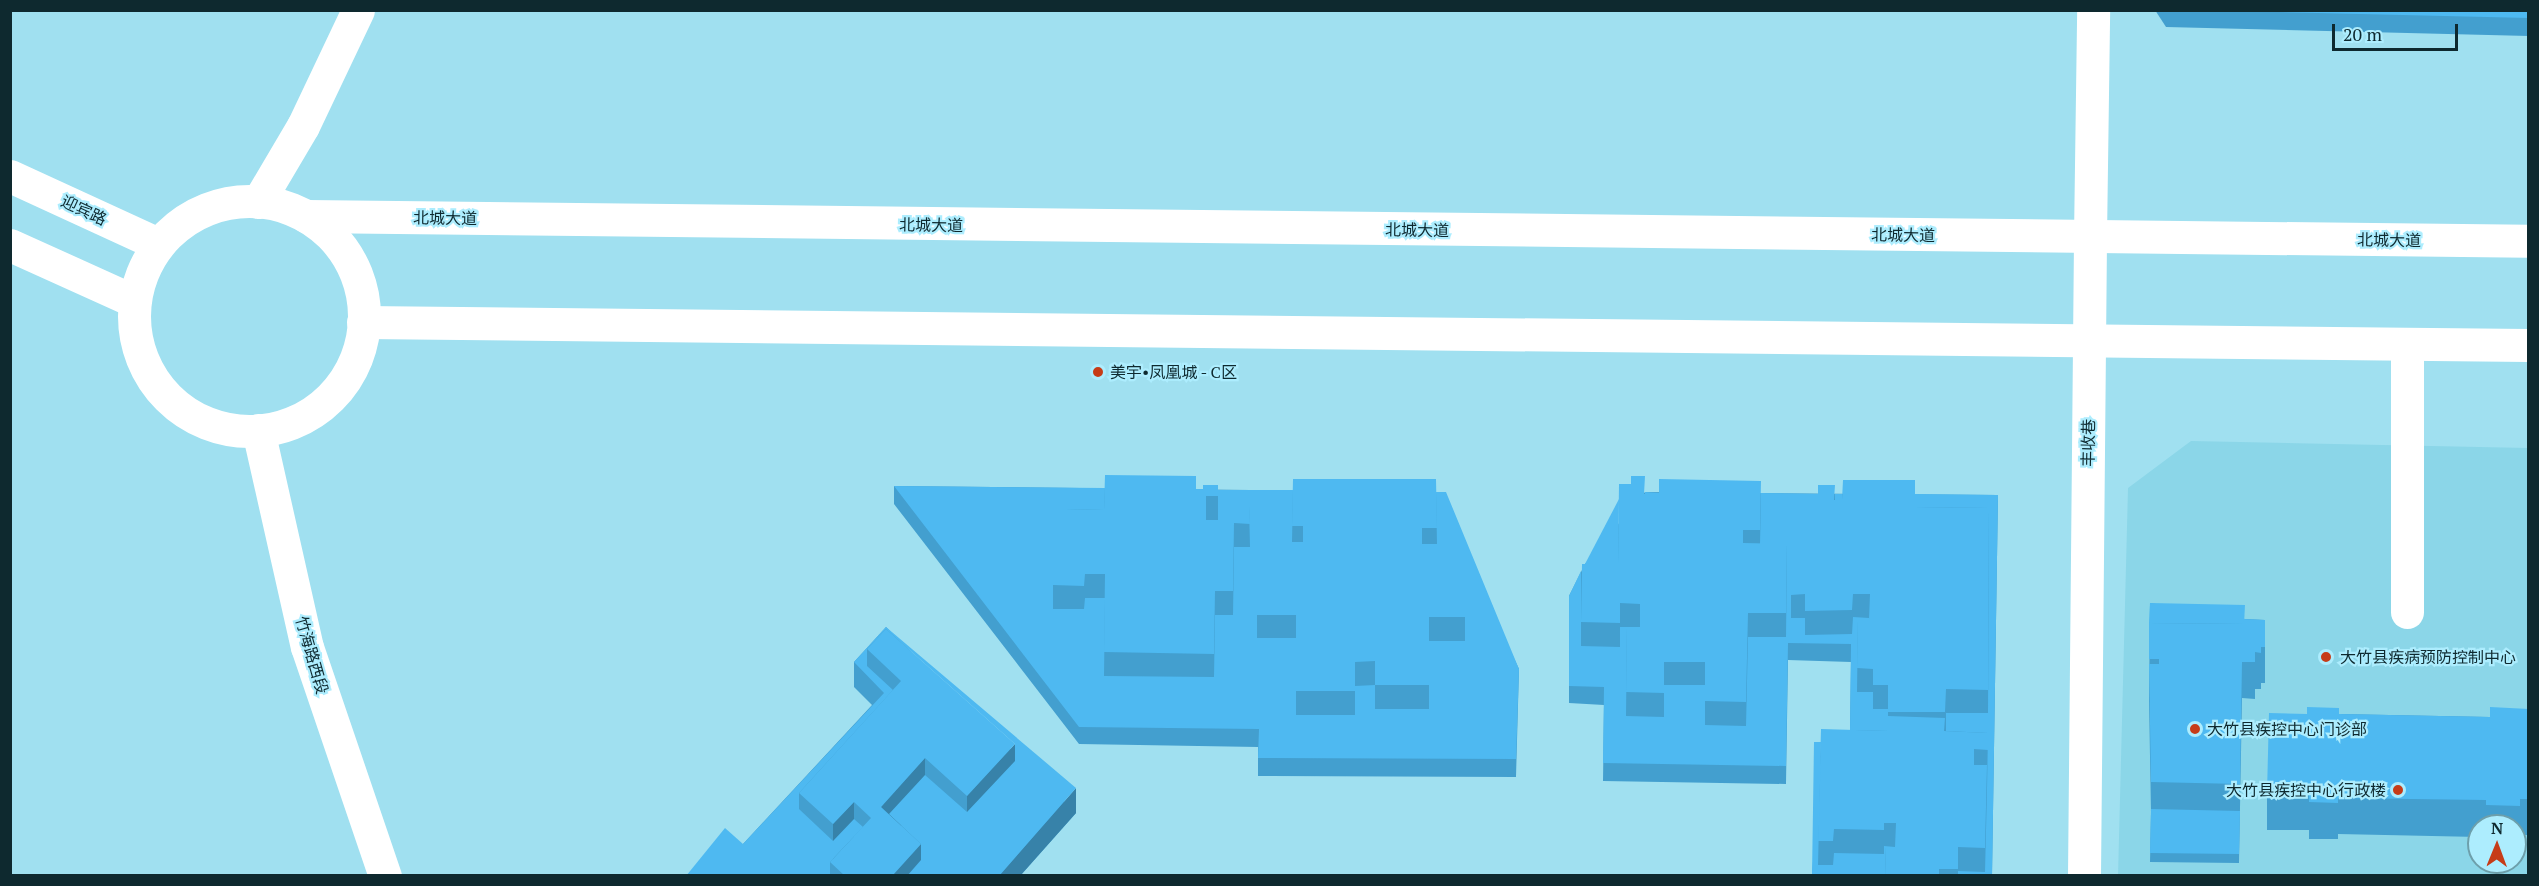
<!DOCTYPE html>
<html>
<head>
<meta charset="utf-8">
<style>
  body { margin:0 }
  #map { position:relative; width:2539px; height:886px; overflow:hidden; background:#a0e0f0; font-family:"PT Serif","Noto Sans SC",serif }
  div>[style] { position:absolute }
  .built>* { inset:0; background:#8bd6e8 }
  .minor>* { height:33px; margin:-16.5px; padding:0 16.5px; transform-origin:16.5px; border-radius:16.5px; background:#fff }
  .tertiary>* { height:33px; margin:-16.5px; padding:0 16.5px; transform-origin:16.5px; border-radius:16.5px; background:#fff }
  .trunk>* { height:33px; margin:-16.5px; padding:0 16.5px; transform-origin:16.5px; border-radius:16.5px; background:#fff }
  .trunk>.ring { margin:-16.5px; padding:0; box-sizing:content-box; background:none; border:33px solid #fff; border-radius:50% }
  .wall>* { inset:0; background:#439fcf }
  .shaded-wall>* { inset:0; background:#3782a9 }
  .building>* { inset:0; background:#4eb9f1 }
  .dots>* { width:16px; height:16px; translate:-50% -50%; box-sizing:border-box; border:3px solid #adedfe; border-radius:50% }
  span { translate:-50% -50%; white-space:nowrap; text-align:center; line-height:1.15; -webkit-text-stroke:4.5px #adedfe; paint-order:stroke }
  .street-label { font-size:16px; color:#0e292f }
  .poi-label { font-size:16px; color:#0e292f }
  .left { translate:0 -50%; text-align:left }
  .right { translate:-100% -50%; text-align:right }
  .frame { position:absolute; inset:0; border:12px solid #0e292f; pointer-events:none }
  .north { position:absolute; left:2467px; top:814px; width:60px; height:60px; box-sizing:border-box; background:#adedfe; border:2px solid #6d9fab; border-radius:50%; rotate:1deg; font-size:16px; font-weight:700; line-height:24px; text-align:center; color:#0e292f }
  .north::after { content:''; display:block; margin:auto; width:21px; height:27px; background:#c63c18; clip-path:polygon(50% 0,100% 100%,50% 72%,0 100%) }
  .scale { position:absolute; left:2332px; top:24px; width:126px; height:27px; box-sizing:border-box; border:3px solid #0e292f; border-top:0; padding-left:8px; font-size:18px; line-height:21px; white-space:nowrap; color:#0e292f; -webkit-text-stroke:4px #adedfe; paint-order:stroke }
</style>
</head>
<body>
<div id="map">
  <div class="built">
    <div style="clip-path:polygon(evenodd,2191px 441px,2528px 448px,2528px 875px,2118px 876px,2128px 488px,2191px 441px,2479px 826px,2515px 826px,2515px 862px,2479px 862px,2479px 826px)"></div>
  </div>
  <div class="minor">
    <div style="left:258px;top:202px;width:88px;rotate:-59.4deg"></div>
    <div style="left:303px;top:126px;width:128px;rotate:-64.6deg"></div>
    <div style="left:2090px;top:237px;width:227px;rotate:-89.2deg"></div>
    <div style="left:2407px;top:344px;width:268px;rotate:90deg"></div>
  </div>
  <div class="tertiary">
    <div style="left:258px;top:430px;width:222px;rotate:77.3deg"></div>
    <div style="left:307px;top:647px;width:242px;rotate:71.2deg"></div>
    <div style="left:2084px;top:876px;width:639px;rotate:-89.46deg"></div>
  </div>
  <div class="trunk">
    <div style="left:10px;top:176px;width:163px;rotate:24.7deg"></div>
    <div class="ring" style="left:134px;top:201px;width:197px;height:197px"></div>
    <div style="left:306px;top:216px;width:2222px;rotate:0.64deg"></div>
    <div style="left:10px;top:245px;width:136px;rotate:24.3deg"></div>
    <div style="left:363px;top:322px;width:2165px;rotate:0.61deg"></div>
  </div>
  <div class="wall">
    <div style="clip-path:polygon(2155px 10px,2529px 10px,2529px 36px,2166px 27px)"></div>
    <div style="clip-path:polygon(894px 486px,1436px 492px,1519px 669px,1516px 777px,1258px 776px,1258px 747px,1079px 744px,894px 504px)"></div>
    <div style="clip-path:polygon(1645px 492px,1998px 495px,1992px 876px,1812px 876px,1821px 742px,1850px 730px,1851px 662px,1788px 660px,1786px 784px,1603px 781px,1604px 705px,1569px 703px,1569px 596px,1585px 564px)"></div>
    <div style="clip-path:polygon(2150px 603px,2245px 619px,2265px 620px,2265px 683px,2261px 683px,2261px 689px,2255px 689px,2255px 699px,2242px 698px,2239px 863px,2150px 862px,2151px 813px,2149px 700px)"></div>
    <div style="clip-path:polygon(886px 627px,1076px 813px,1020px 876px,686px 876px,743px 844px,872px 705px,854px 687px,854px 662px)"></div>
    <div style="clip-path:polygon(2529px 709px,2529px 835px,2520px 835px,2520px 842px,2515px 842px,2515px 826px,2479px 826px,2479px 837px,2338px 834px,2338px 839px,2309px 839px,2309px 830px,2267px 830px,2267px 793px,2339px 714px,2490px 717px)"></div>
  </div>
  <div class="shaded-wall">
    <div style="clip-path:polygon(1015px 744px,1015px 785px,967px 837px,967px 796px)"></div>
    <div style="clip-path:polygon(925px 758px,925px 799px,893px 835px,881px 807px)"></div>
    <div style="clip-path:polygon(1076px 788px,1076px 813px,1020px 876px,999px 876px)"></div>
    <div style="clip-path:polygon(854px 802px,854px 843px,833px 865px,833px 824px)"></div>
    <div style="clip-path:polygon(921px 844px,921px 876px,892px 876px)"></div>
  </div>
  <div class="building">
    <div style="clip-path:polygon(2198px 10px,2529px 10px,2529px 18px)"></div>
    <div style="clip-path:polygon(1105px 475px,1196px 476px,1196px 493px,1203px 493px,1203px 485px,1218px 485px,1218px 496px,1206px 496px,1206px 520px,1231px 520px,1231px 506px,1249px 506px,1250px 524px,1234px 523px,1233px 591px,1215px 591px,1214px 654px,1104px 652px,1105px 574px,1085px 574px,1084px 586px,1053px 585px,1053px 531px,1066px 531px,1066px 509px,1104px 510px)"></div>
    <div style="clip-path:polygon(1631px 476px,1645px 476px,1644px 494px,1659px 494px,1659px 479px,1761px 481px,1760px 530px,1743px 530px,1743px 543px,1787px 544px,1786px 613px,1748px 613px,1746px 702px,1705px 701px,1705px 662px,1664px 662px,1664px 693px,1626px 692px,1627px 627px,1640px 627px,1640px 604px,1620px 603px,1620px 623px,1581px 622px,1582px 564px,1618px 564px,1619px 484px,1631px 484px)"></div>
    <div style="clip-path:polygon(1293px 479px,1436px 479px,1437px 528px,1422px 528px,1422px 544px,1465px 544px,1465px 617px,1429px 617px,1429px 685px,1375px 685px,1375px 661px,1355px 662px,1355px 691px,1296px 691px,1296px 615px,1257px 615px,1257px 542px,1303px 542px,1303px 526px,1292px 526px)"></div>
    <div style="clip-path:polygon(1843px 480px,1915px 480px,1915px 507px,1989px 508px,1988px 690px,1946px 689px,1945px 712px,1888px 712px,1888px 685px,1873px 685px,1873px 669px,1857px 668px,1858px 620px,1869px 620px,1870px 594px,1853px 594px,1852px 610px,1805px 611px,1805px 594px,1791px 595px,1791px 548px,1818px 548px,1818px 485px,1835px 485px,1834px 500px,1842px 500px)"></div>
    <div style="clip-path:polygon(894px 486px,1105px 488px,1104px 510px,1066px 509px,1066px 531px,1053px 531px,1053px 609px,1084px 609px,1085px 598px,1105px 598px,1104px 676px,1214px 677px,1215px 615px,1233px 615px,1234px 547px,1250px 547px,1249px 506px,1231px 506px,1231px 520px,1206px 520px,1218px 520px,1218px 490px,1293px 490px,1292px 542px,1257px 542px,1257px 638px,1296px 638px,1296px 715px,1355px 715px,1355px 686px,1375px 685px,1375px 709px,1429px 709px,1429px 641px,1465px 641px,1465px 544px,1437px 544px,1436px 492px,1446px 492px,1519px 669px,1516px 759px,1258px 758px,1259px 729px,1079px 727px)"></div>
    <div style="clip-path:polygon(1196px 489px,1203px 489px,1203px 493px,1196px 493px)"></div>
    <div style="clip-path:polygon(1645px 492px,1659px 493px,1659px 494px,1645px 494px)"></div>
    <div style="clip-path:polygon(1761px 493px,1818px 494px,1818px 548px,1791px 548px,1791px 618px,1805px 618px,1805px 635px,1852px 634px,1853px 617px,1869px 618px,1869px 620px,1858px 620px,1857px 692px,1873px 692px,1873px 709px,1888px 709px,1888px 731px,1850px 730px,1851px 644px,1788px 643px,1786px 766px,1603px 763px,1604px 687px,1569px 686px,1569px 596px,1581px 571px,1581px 646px,1620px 647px,1620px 627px,1627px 627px,1626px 716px,1664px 717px,1664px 685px,1705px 685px,1705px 725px,1746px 726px,1748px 637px,1786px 637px,1787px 544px,1760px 544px)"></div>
    <div style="clip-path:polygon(1835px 494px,1842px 494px,1842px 500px,1835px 500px)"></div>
    <div style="clip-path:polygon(1915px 494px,1998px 495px,1992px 876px,1958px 876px,1958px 871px,1985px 872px,1987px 789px,1988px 733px,1946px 731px,1946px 713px,1988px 713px,1989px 508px,1915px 507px)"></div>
    <div style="clip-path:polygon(1619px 499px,1618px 564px,1585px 564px)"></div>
    <div style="clip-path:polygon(2150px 603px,2245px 605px,2244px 624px,2149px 623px)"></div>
    <div style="clip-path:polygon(2244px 619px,2265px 620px,2265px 647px,2261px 647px,2261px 653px,2255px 652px,2255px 662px,2242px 662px,2240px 784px,2151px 782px,2149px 664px,2159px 664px,2159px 659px,2149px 659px,2149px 623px,2244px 624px)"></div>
    <div style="clip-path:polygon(886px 627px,1076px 788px,999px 876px,907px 876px,921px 860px,921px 844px,889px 814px,925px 775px,967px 812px,1015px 761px,1015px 744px,886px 629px,867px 649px,867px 666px,893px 690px,799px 793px,799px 809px,833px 841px,854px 819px,863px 827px,830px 862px,830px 876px,686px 876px,725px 828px,743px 844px,884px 693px,854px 662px)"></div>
    <div style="clip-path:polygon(886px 629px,1015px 744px,967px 796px,925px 758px,881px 807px,921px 844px,892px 876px,845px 876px,830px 862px,871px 818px,854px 802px,833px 824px,799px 793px,901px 681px,867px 649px)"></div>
    <div style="clip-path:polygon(2307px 707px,2339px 708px,2339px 714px,2490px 717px,2490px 707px,2529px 709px,2529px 799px,2520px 799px,2520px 806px,2486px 805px,2486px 800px,2338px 798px,2338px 803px,2309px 802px,2309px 794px,2267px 793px,2269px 713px,2307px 714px)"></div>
    <div style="clip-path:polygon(1888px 716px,1945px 718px,1944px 731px,1988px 733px,1988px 750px,1974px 749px,1974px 765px,1987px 765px,1985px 848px,1958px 847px,1958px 869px,1939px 869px,1939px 876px,1885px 876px,1886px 847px,1895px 847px,1896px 823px,1884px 823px,1884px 830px,1834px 829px,1833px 841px,1818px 841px,1821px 729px,1888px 731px)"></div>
    <div style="clip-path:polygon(1814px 742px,1821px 742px,1818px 865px,1833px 865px,1834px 853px,1884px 854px,1884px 846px,1895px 847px,1886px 847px,1885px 876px,1812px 876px)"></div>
    <div style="clip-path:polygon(2151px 809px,2240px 811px,2239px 854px,2150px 853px)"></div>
  </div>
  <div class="dots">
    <div style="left:1098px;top:372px;background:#c63c18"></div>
    <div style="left:2326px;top:657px;background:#c63c18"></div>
    <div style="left:2195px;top:729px;background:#c63c18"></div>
    <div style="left:2398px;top:790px;background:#c63c18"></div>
  </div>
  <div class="street-label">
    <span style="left:84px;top:210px;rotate:25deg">迎宾路</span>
    <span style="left:445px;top:218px;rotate:1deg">北城大道</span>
    <span style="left:931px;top:225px;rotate:1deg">北城大道</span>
    <span style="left:1417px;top:230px;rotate:1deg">北城大道</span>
    <span style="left:1903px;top:235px;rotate:1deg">北城大道</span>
    <span style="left:2389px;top:240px;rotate:1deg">北城大道</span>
    <span style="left:2088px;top:443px;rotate:-89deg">丰收巷</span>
    <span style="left:312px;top:655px;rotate:74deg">竹海路西段</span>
  </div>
  <div class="poi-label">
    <span class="left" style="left:1110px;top:372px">美宇•凤凰城 - C区</span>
    <span class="left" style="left:2340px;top:657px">大竹县疾病预防控制中心</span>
    <span class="left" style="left:2207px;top:729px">大竹县疾控中心门诊部</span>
    <span class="right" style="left:2386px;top:790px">大竹县疾控中心行政楼</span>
  </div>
  <div class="frame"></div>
  <div class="north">N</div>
  <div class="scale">20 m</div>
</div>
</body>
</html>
